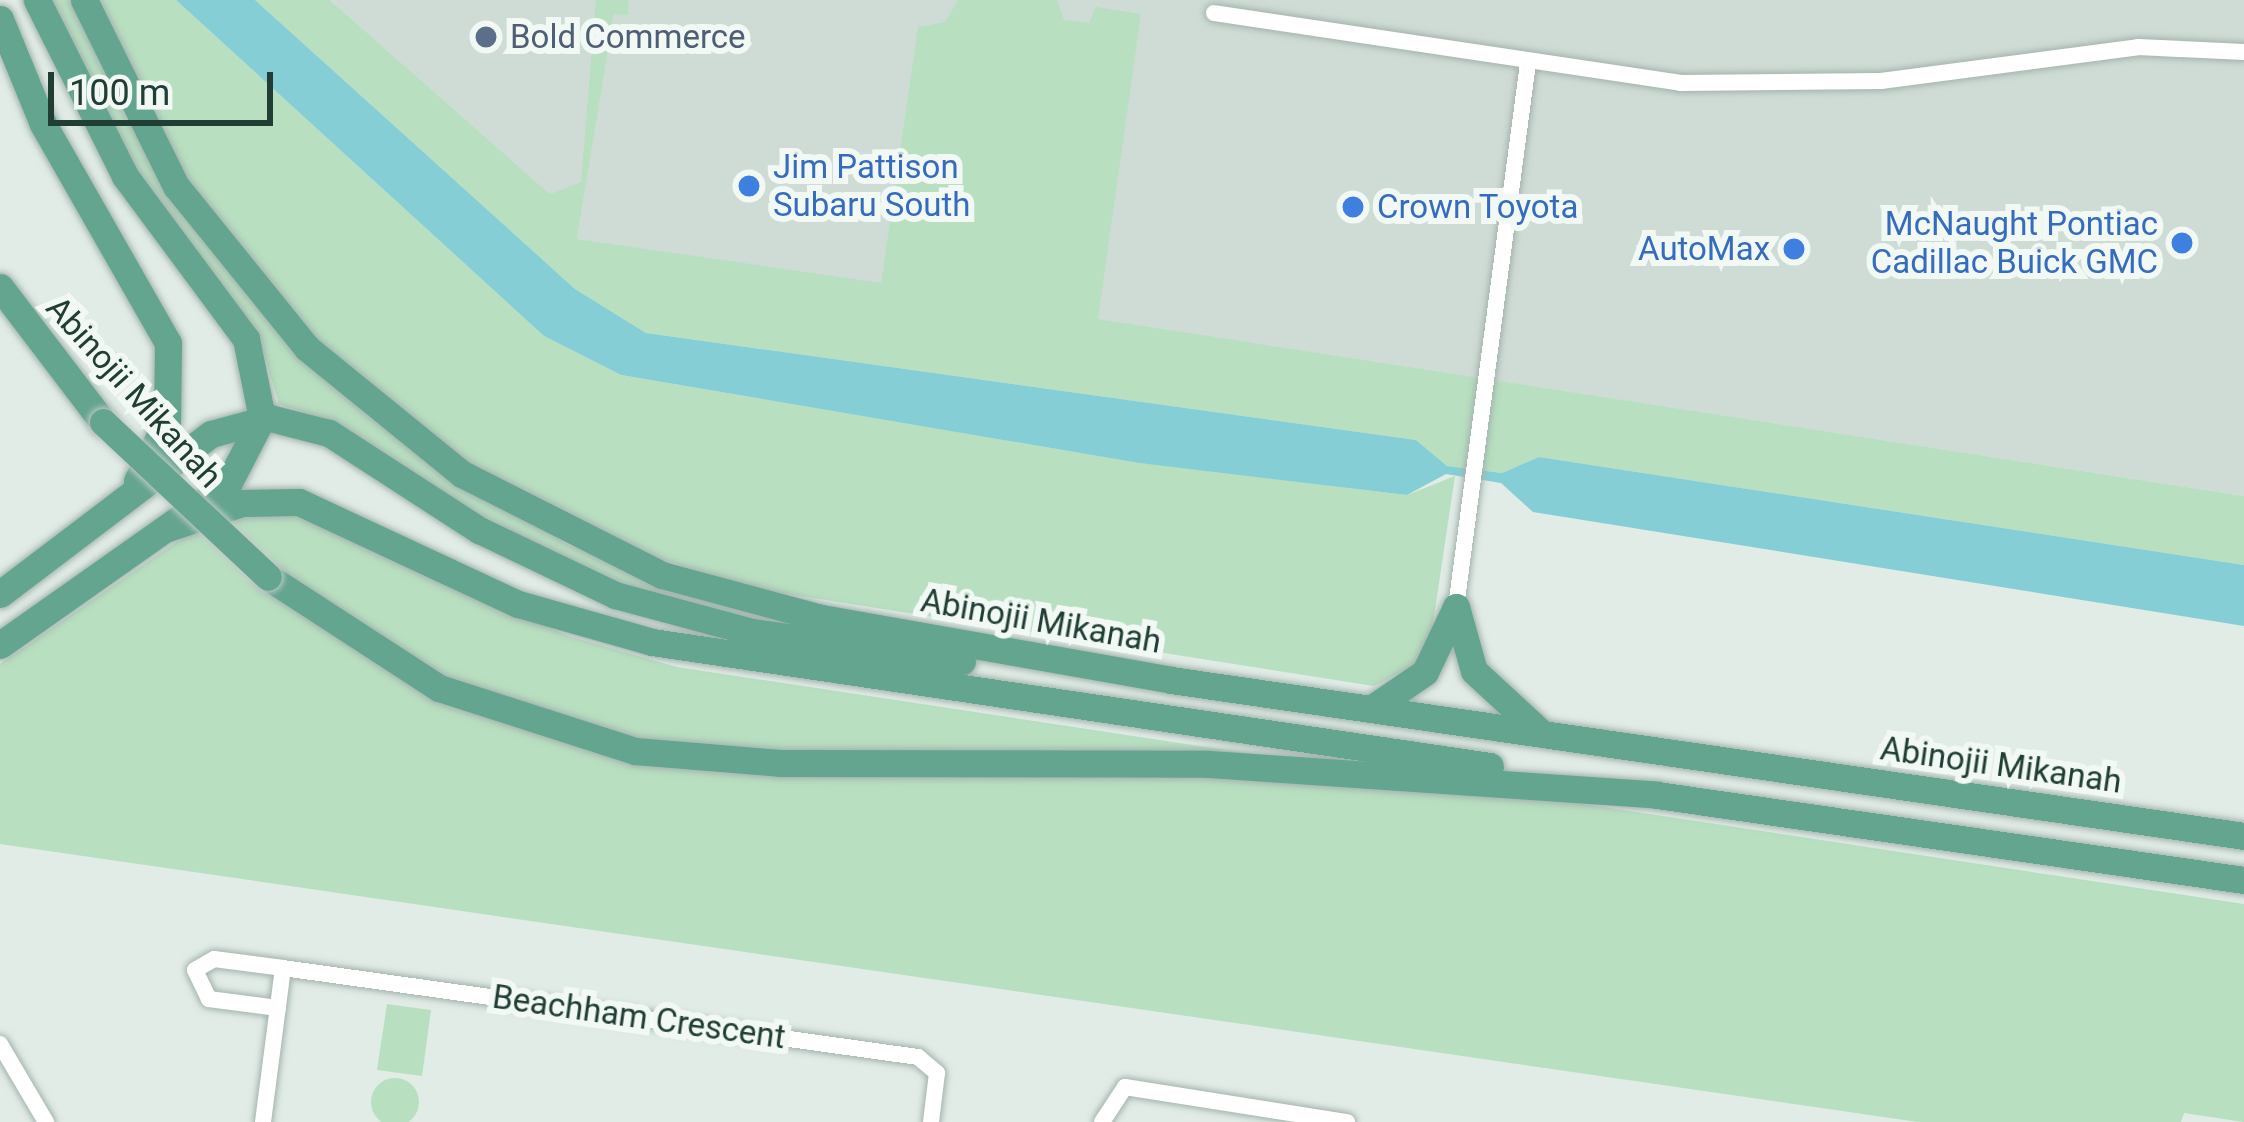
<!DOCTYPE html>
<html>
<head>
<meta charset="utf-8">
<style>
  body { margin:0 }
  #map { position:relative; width:2244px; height:1122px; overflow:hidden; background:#e1ece6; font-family:Roboto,sans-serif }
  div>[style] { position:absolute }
  .built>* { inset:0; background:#cfdcd5 }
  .green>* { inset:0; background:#b8dfc0 }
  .round { border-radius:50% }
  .water>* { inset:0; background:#85ced5 }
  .roads { filter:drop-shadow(0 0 3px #a3b4ad) drop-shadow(0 0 3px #a3b4ad) }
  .street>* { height:16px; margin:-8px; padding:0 8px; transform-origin:8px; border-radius:8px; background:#fff }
  .primary>* { height:27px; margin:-13.5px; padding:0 13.5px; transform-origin:13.5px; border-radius:13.5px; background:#63a58f }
  .bridges { filter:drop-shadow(0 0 3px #c1c9c6) drop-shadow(0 0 3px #c1c9c6) }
  .primary-bridge>* { height:27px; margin:-13.5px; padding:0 13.5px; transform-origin:13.5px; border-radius:13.5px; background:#63a58f }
  .dots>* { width:33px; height:33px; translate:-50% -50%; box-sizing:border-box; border:6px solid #f2f9f5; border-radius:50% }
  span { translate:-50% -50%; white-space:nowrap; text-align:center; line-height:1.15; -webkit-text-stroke:12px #f2f9f5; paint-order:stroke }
  .service-label { font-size:33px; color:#4e5e75 }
  .left { translate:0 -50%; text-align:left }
  .shop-label { font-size:33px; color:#366cbe }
  .right { translate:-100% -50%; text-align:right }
  .street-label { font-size:33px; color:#203e34 }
  .scale { position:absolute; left:48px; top:72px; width:225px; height:54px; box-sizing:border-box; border:6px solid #203e34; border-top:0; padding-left:15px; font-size:36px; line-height:42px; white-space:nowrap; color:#203e34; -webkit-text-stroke:9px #f2f9f5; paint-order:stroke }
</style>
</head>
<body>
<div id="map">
  <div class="built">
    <div style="clip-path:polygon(330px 0,600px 0,581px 183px,550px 194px)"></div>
    <div style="clip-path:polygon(616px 0,2244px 0,2244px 496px,577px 239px)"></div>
  </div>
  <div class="green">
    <div style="clip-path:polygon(49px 0,74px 0,126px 119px,211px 251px,365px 414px,568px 545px,845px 633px,670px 605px,517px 539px,331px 422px,279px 404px,261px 344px,149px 196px)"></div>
    <div style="clip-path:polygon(92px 0,176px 0,544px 336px,621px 375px,1140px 463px,1407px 495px,1455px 476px,1432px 630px,1416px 664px,1374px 686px,762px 590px,649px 556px,471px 466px,314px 342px,200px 205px)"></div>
    <div style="clip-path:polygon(255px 0,330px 0,550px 194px,581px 182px,596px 0,629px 0,628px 15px,614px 14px,577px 239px,881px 283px,918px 27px,945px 22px,958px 0,1057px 0,1064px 20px,1089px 23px,1096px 7px,1141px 14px,1098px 319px,2244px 496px,2244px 565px,1539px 457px,1502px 473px,1447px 466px,1416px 440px,646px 333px,575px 289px)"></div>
    <div style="clip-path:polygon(285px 504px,568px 636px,677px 667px,2244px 904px,2244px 1122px,2184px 1113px,2181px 1122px,1918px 1122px,0 844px,0 664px,194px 530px)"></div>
    <div style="clip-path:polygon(387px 1004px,431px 1010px,422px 1076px,377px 1070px)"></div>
    <div class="round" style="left:371px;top:1078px;width:48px;height:48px"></div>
  </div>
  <div class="water">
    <div style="clip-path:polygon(176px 0,255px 0,575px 289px,646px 333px,1416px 440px,1447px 466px,1502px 473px,1539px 457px,2244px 565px,2244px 626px,1533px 512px,1501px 483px,1446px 474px,1407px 495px,1139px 463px,621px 375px,544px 336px)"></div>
  </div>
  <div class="roads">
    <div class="street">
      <div style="left:1214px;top:13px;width:471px;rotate:8.5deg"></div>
      <div style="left:1680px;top:83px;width:201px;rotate:-0.6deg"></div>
      <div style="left:1881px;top:81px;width:259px;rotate:-7.5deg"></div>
      <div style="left:2138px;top:47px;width:106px;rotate:2.7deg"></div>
      <div style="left:1456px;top:607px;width:549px;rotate:-82.46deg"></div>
      <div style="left:278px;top:1008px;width:70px;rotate:-172.6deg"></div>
      <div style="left:209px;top:999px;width:32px;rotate:-116deg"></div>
      <div style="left:195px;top:970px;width:22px;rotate:-30deg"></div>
      <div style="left:214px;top:959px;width:70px;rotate:7.4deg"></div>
      <div style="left:0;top:1044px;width:91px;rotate:59.5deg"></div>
      <div style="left:263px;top:1122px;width:155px;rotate:-82.6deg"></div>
      <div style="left:283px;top:968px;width:641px;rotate:7.98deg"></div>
      <div style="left:918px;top:1057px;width:25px;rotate:40deg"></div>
      <div style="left:937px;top:1073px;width:49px;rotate:97deg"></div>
      <div style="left:1102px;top:1122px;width:42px;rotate:-56.7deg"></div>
      <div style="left:1125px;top:1087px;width:225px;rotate:9deg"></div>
    </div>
    <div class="primary">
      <div style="left:84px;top:0;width:208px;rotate:63.7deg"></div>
      <div style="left:176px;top:186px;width:208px;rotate:51deg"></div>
      <div style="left:307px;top:348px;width:200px;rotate:39.1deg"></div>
      <div style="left:462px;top:474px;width:224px;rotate:26.8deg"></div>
      <div style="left:662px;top:575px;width:165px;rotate:15.1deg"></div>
      <div style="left:821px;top:618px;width:355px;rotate:10deg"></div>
      <div style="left:1171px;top:680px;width:1084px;rotate:8.27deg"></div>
      <div style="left:0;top:19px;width:113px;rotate:67.7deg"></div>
      <div style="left:43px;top:124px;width:252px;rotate:60.3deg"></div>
      <div style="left:168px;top:343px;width:78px;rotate:90.7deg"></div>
      <div style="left:167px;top:421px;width:67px;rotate:116.6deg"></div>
      <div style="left:0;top:287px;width:170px;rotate:52.7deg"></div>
      <div style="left:168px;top:528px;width:78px;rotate:-18.7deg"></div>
      <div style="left:242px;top:503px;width:57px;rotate:-1deg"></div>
      <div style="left:299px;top:502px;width:242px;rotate:25deg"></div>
      <div style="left:518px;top:604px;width:139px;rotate:15.8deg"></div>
      <div style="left:652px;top:642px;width:847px;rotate:8.42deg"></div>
      <div style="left:268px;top:577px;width:204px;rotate:33deg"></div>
      <div style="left:439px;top:688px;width:206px;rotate:17.8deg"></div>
      <div style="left:635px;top:751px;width:145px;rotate:4.7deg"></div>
      <div style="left:780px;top:763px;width:428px;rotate:0.1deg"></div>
      <div style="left:1208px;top:764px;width:450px;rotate:3.9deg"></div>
      <div style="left:1657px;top:795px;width:593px;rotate:8.24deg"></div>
      <div style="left:0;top:594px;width:265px;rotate:-37.2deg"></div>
      <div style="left:211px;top:434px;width:61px;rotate:-15.2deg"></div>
      <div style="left:270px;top:418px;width:61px;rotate:14.3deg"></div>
      <div style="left:329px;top:433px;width:179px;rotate:32.9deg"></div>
      <div style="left:479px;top:530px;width:151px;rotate:25.5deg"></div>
      <div style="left:615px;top:595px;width:142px;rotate:15.1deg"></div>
      <div style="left:752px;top:632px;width:212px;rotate:7.9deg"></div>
      <div style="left:1456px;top:607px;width:66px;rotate:74.3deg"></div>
      <div style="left:1474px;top:671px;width:90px;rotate:42.7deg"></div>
      <div style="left:0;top:645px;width:279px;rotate:-35.2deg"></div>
      <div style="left:228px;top:484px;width:74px;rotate:-62.7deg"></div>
      <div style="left:262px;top:418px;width:81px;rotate:-101.4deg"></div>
      <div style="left:246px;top:339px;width:203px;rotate:-126.6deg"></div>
      <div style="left:125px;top:176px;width:197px;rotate:-116.6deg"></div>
      <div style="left:1371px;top:709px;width:65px;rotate:-34.4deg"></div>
      <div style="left:1425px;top:672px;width:72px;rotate:-64.5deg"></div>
    </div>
  </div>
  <div class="bridges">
    <div class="primary-bridge">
      <div style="left:103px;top:422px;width:226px;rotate:43.2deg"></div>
    </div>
  </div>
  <div class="dots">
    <div style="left:486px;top:37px;background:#5c6f8a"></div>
    <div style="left:749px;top:186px;background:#3f7fe0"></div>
    <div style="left:1353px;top:207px;background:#3f7fe0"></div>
    <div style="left:2182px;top:243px;background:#3f7fe0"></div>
    <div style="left:1794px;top:249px;background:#3f7fe0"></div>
  </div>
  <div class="service-label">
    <span class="left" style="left:510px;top:37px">Bold Commerce</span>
  </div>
  <div class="shop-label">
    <span class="left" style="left:773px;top:186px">Jim Pattison<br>Subaru South</span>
    <span class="left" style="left:1377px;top:207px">Crown Toyota</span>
    <span class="right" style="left:2158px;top:243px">McNaught Pontiac<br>Cadillac Buick GMC</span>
    <span class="right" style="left:1770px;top:249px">AutoMax</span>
  </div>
  <div class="street-label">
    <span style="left:134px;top:392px;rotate:48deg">Abinojii Mikanah</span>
    <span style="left:1041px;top:621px;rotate:10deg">Abinojii Mikanah</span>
    <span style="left:2001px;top:765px;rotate:8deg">Abinojii Mikanah</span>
    <span style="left:639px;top:1017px;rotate:8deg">Beachham Crescent</span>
  </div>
  <div class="scale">100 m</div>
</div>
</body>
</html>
